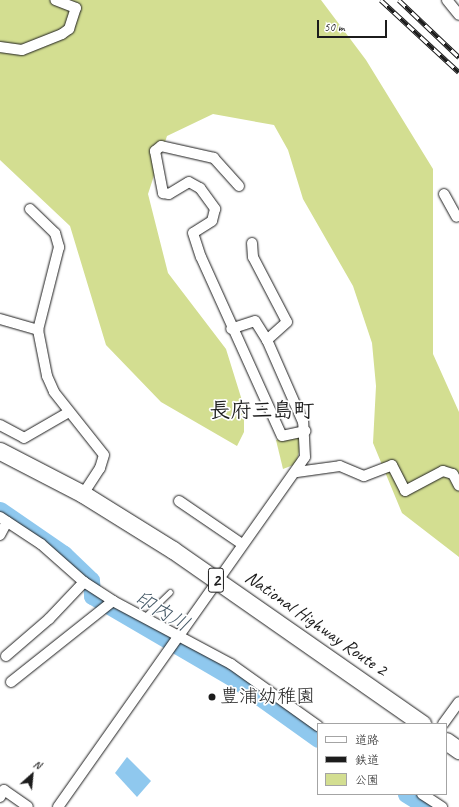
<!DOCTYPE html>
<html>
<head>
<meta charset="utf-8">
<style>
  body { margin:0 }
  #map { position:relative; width:459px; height:807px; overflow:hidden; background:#fff; font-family:Caveat,"Klee One",sans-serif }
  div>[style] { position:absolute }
  .green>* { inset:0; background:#d3de91 }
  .water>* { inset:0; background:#8fc8ee }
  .river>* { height:17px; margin:-8.5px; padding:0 8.5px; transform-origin:8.5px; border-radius:8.5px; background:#8fc8ee }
  .roads { filter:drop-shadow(0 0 1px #1c1c1c) drop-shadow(0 0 1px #1c1c1c) }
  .service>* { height:5px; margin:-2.5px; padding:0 2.5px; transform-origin:2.5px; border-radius:2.5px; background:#fff }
  .minor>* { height:10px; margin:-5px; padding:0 5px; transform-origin:5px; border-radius:5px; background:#fff }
  .trunk>* { height:17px; margin:-8.5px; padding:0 8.5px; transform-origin:8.5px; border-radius:8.5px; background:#fff }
  .rail>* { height:4.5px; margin-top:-2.25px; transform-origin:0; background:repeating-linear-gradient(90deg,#fff 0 9px,#1c1c1c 0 18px); box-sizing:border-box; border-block:1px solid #1c1c1c }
  .dots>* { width:11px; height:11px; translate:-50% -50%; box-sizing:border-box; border:2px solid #fff; border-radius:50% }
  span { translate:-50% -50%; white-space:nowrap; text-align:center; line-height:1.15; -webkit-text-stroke:3.5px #fff; paint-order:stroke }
  .shield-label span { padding:1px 3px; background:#fff; border:1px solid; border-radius:3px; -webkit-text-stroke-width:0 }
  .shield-label { font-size:18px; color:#1c1c1c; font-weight:700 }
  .street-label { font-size:19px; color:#1c1c1c }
  .poi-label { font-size:19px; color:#1c1c1c }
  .left { translate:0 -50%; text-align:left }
  .water-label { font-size:20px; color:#445866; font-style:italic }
  .quarter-label { font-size:21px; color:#1c1c1c; font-weight:700 }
  .legend { position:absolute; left:317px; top:723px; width:130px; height:72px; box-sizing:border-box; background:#fff; border:1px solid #a4a4a4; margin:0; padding:5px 7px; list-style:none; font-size:12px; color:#1c1c1c }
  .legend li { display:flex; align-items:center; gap:8px; height:20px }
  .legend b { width:20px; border:1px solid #a4a4a4 }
  .north { position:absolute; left:12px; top:755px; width:40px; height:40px; -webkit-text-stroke:3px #fff; paint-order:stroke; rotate:27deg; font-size:11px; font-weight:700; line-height:16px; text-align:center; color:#1c1c1c }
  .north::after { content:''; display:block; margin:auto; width:14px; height:18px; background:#1c1c1c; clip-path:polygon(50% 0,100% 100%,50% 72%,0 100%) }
  .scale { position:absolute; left:317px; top:20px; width:70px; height:18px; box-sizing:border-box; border:2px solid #1c1c1c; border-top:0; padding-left:5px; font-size:12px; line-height:14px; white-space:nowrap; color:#1c1c1c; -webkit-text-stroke:3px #fff; paint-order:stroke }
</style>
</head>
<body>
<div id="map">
  <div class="green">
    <div style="clip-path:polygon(0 0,321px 0,366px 60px,433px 169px,433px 354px,459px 412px,459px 557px,402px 513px,373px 443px,376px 386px,372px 343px,353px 286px,303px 199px,288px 150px,274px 125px,213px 114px,167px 136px,148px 194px,168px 273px,226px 349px,244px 407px,244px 432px,237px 446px,161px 402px,106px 345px,70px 226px,0 160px)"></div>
    <div style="clip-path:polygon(296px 434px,302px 440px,296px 464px,283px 469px,276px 440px)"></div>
  </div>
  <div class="water">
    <div style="clip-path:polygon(127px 757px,151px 781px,137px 797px,115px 773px)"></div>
  </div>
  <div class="river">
    <div style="left:0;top:510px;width:78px;rotate:34.5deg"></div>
    <div style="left:64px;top:554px;width:37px;rotate:44deg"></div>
    <div style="left:91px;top:580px;width:16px;rotate:86deg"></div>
    <div style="left:92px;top:596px;width:164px;rotate:30.3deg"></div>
    <div style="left:234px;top:679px;width:103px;rotate:35.5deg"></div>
    <div style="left:406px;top:794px;width:25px;rotate:32deg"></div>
  </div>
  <div class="roads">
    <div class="service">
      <div style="left:144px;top:617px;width:36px;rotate:-44deg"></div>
    </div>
    <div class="minor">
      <div style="left:447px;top:0;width:19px;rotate:51deg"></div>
      <div style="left:0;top:47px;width:22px;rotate:8deg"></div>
      <div style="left:22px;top:50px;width:43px;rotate:-21.8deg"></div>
      <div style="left:62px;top:34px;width:9px;rotate:-36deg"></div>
      <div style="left:69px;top:29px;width:22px;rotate:-72deg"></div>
      <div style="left:76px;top:8px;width:22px;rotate:-159deg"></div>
      <div style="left:239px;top:186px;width:38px;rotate:-132deg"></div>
      <div style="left:214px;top:158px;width:54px;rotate:-167.2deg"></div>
      <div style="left:161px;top:146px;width:8px;rotate:140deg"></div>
      <div style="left:155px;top:151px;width:43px;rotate:79.2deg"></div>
      <div style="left:163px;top:193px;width:6px;rotate:9deg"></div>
      <div style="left:169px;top:194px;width:23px;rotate:-31deg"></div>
      <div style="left:189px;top:182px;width:13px;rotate:29deg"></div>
      <div style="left:200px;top:188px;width:26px;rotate:54deg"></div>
      <div style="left:215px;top:209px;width:12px;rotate:104deg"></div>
      <div style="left:212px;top:221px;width:22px;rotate:148deg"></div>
      <div style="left:193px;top:233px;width:25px;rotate:72deg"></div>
      <div style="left:201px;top:257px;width:196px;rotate:65.7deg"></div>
      <div style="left:282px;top:436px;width:24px;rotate:-12deg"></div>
      <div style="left:444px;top:194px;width:26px;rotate:61deg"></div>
      <div style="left:30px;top:209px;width:35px;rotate:44deg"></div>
      <div style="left:55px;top:233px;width:15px;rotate:74deg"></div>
      <div style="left:59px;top:247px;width:86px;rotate:104.2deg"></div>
      <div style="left:38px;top:330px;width:47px;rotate:78.9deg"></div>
      <div style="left:47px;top:376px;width:17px;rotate:66deg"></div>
      <div style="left:54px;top:392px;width:80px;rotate:51.6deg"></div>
      <div style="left:104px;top:455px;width:14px;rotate:107deg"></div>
      <div style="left:100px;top:468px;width:31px;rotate:123deg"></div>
      <div style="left:252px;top:243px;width:14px;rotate:86deg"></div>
      <div style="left:253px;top:257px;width:73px;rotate:62.4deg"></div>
      <div style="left:287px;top:322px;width:27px;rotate:138deg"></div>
      <div style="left:0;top:319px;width:40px;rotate:16deg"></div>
      <div style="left:0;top:425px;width:27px;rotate:28deg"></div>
      <div style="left:24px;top:438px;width:52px;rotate:-30deg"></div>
      <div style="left:297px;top:472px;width:43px;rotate:-7.9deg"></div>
      <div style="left:340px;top:466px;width:26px;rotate:23deg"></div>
      <div style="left:364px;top:476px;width:30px;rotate:-21deg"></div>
      <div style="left:392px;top:465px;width:29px;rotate:63deg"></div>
      <div style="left:405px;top:491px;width:43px;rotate:-27.8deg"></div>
      <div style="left:443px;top:471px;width:10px;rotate:17deg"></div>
      <div style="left:453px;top:474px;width:13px;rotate:63deg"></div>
      <div style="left:179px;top:501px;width:76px;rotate:34.3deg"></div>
      <div style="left:0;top:517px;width:49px;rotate:33.4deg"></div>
      <div style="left:41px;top:544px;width:57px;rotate:41.5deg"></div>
      <div style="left:84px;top:582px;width:35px;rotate:33deg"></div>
      <div style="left:113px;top:601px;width:134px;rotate:28.1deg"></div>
      <div style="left:231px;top:664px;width:107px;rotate:35.5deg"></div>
      <div style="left:0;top:535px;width:15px;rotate:-62deg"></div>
      <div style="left:6px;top:656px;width:57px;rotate:-40.7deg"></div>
      <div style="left:49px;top:619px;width:51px;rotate:-46.6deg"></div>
      <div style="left:11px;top:682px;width:130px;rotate:-38.5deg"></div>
      <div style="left:443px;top:724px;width:27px;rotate:-54deg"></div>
      <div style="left:422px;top:794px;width:24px;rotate:33deg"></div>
      <div style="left:0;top:797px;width:8px;rotate:-60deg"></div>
      <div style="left:4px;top:790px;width:29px;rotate:35deg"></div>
      <div style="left:58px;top:807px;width:428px;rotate:-54.8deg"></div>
      <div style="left:305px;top:457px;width:35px;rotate:-93deg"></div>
      <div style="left:303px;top:422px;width:90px;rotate:-113.7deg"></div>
      <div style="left:267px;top:340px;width:22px;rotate:-122deg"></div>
      <div style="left:255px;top:321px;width:25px;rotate:162deg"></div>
    </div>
    <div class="trunk">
      <div style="left:0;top:451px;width:93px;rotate:27.4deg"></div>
      <div style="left:83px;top:494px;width:106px;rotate:31.9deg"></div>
      <div style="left:173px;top:550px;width:304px;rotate:34.9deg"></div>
      <div style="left:446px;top:741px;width:16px;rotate:35deg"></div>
    </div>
  </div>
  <div class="rail">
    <div style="left:381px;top:0;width:106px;rotate:42.7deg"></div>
    <div style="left:399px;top:0;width:83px;rotate:43.5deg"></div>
  </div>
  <div class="dots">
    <div style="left:212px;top:697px;background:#1c1c1c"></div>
  </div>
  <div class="shield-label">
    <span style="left:216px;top:580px">2</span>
  </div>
  <div class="street-label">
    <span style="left:316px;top:624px;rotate:35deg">National Highway Route 2</span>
  </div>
  <div class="poi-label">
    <span class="left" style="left:220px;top:697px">豊浦幼稚園</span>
  </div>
  <div class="water-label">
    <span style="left:162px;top:611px;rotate:30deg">印内川</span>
  </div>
  <div class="quarter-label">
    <span style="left:262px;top:410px">長府三島町</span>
  </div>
  <ul class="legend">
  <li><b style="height:5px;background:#fff"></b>道路</li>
  <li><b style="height:5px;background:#1c1c1c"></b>鉄道</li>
  <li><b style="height:11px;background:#d3de91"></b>公園</li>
  </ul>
  <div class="north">N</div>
  <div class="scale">50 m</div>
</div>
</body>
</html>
